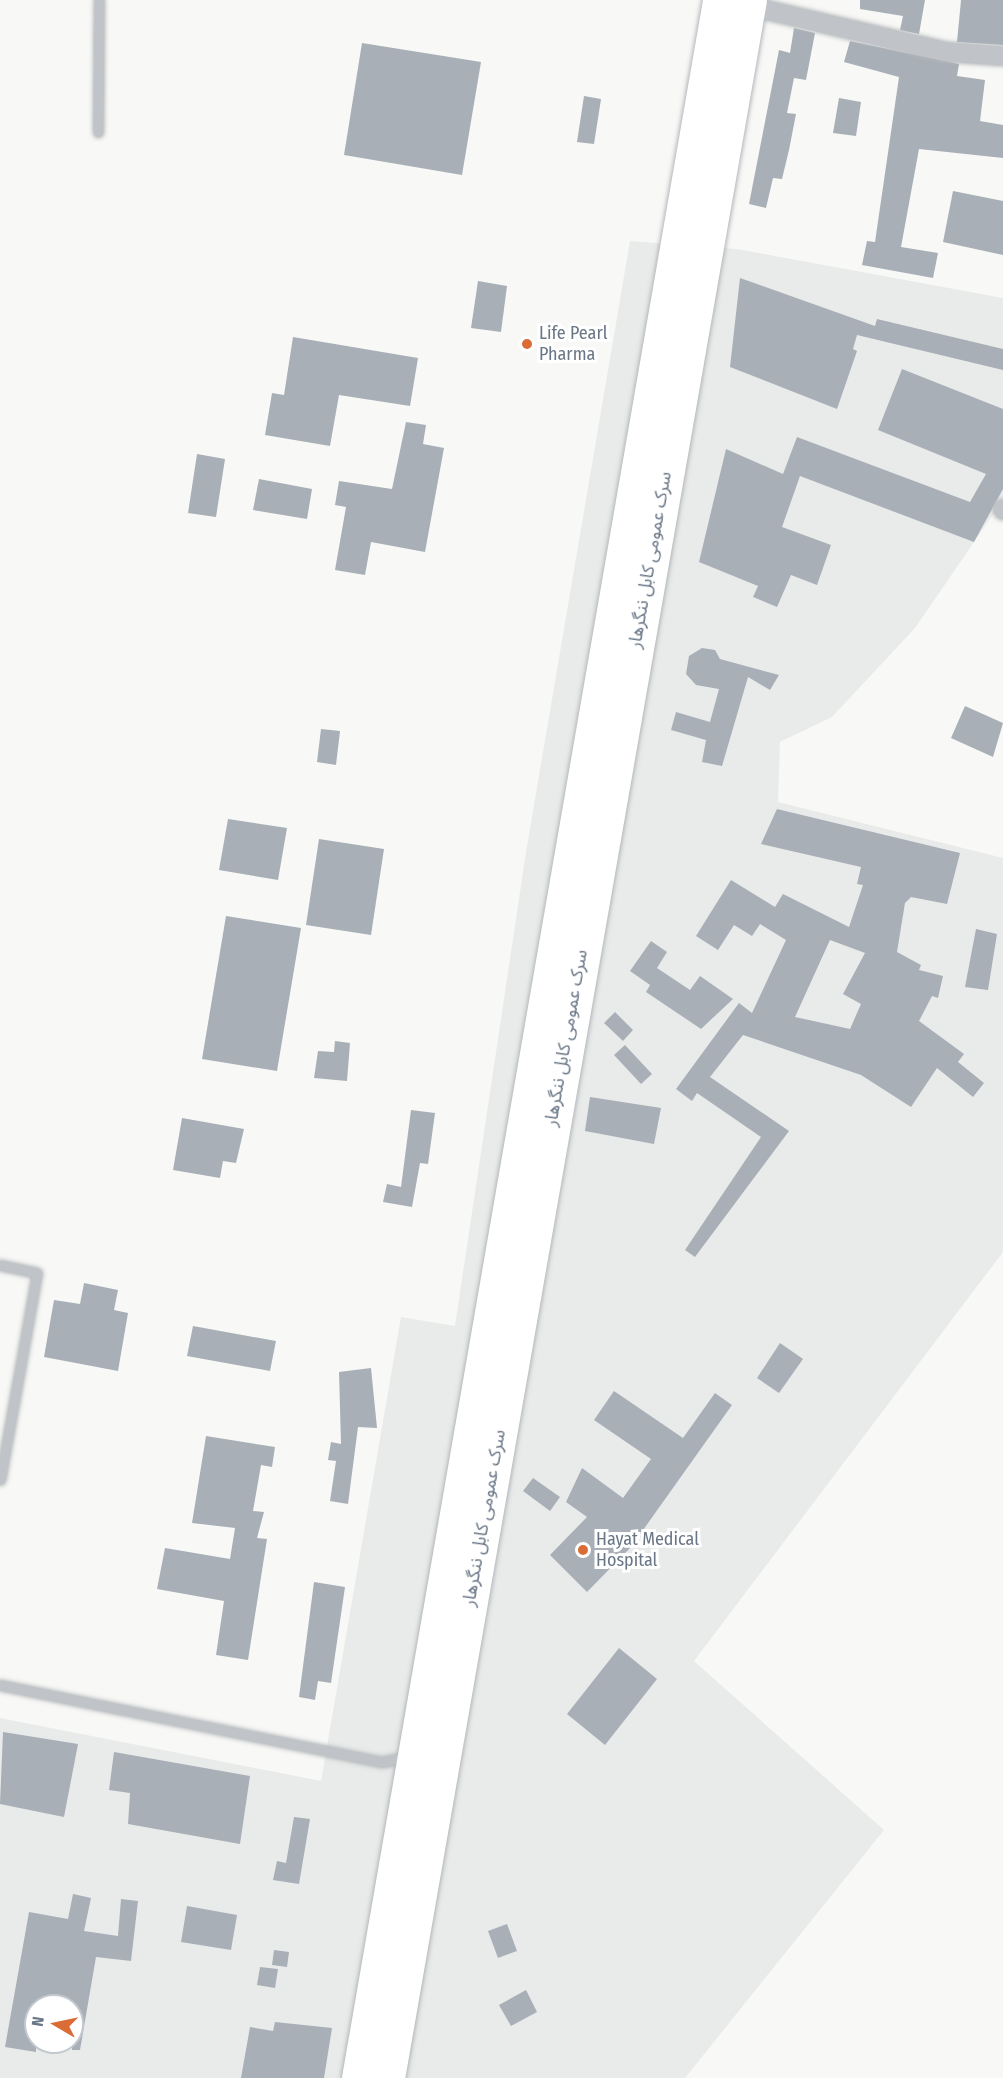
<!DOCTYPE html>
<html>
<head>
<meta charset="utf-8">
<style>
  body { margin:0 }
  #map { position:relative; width:1003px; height:2078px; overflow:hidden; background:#f8f9f6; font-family:"Fira Sans Condensed","Noto Sans Arabic",sans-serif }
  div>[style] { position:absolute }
  .built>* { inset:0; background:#e9ebea }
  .building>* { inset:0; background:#a8afb7 }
  .roads { filter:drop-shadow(0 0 2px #b4b7bb) drop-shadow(0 0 2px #b4b7bb) }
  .lane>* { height:9px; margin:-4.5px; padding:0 4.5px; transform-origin:4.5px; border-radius:4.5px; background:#c0c4c8 }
  .street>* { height:18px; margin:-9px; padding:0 9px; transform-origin:9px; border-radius:9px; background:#c0c4c8 }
  .highway>* { height:33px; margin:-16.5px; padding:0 16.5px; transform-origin:16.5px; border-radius:16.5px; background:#fff }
  .dots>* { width:16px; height:16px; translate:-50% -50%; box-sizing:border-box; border:3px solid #fff; border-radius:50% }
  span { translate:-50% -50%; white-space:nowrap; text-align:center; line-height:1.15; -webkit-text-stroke:6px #fff; paint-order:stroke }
  .poi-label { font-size:18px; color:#697686 }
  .left { translate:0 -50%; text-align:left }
  .street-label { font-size:18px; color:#697686 }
  .north { position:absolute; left:24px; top:1994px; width:60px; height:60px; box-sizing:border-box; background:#fff; border:2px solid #c3c8cf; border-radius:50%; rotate:279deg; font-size:16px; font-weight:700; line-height:24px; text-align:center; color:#697686 }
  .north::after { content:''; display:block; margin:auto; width:21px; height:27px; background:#da6c35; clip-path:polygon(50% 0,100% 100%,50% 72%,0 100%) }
</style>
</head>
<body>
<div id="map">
  <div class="built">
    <div style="clip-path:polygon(evenodd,630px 241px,737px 249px,1003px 298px,1003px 500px,915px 628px,832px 717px,780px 742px,778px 802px,1003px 858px,1003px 1252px,694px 1661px,884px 1830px,685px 2078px,0 2078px,0 1718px,321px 1781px,401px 1317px,455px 1326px,526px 852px,630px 241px,36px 2006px,72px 2006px,72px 2042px,36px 2042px,36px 2006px)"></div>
  </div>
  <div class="building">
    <div style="clip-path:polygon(860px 0,925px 0,919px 34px,900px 30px,903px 16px,860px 9px)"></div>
    <div style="clip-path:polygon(961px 0,1003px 0,1003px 45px,957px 42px)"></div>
    <div style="clip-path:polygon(794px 28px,815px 33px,806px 80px,794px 78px,787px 113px,796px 114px,789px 150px,782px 179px,773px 178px,766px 208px,749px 204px,779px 50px,790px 53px)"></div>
    <div style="clip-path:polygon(850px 41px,959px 64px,957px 76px,985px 80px,980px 121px,1003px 125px,1003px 158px,919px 149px,901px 247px,938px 253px,933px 278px,862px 265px,867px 241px,875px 242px,899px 77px,844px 62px)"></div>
    <div style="clip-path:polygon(362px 43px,481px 62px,462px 175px,344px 155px)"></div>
    <div style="clip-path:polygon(584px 96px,601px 99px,594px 144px,577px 142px)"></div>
    <div style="clip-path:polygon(839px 98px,861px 102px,856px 136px,833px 133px)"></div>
    <div style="clip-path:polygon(953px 191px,1003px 201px,1003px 255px,943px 242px)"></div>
    <div style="clip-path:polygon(740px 278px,875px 326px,877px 319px,1003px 349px,1003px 370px,857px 335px,853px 349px,857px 351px,837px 409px,730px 367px)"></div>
    <div style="clip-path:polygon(478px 281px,507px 286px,501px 332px,471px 328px)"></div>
    <div style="clip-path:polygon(293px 337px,418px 358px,410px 406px,339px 395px,330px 446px,265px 435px,272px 393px,284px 395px)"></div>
    <div style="clip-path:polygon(902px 369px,1003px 409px,1003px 489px,974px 542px,800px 476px,782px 527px,831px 545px,817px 585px,791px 575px,777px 607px,753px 597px,758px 586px,699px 562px,726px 449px,783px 474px,797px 437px,970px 502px,986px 474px,878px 430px)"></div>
    <div style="clip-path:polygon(406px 422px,426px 425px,423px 444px,444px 448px,425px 552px,371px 542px,365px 575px,335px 570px,346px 507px,335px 505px,339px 481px,392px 489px)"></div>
    <div style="clip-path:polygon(197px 454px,225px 459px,216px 517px,188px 513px)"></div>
    <div style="clip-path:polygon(259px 479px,312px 489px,307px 519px,253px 510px)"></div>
    <div style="clip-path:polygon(702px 648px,715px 650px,720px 659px,779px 675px,770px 690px,748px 677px,722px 766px,702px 762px,706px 740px,671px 730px,676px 712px,710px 722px,719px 689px,696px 685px,686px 674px,689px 656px)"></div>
    <div style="clip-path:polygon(965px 706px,1003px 723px,993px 757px,951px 738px)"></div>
    <div style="clip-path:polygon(321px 729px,340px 731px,336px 765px,317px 762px)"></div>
    <div style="clip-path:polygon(evenodd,777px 809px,960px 853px,947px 904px,911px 897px,905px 903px,897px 952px,921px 965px,919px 970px,943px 976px,938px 998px,932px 996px,919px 1021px,964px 1054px,958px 1062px,984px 1083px,973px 1097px,937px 1068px,911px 1107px,861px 1075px,743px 1035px,710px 1077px,789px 1131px,695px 1257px,685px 1250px,761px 1137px,697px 1093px,692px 1101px,676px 1089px,739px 1003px,752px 1013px,786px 940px,760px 924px,752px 936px,734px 925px,718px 950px,696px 936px,731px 880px,775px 907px,783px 894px,849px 927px,863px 885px,857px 884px,861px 867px,761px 844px,777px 809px,830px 940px,865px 953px,843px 994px,861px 1004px,850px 1029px,795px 1017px,830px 940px)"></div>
    <div style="clip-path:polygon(228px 819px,287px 828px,278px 880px,219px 870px)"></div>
    <div style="clip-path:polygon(319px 839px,384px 849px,371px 935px,306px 925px)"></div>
    <div style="clip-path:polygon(226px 916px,301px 928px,277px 1071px,202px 1059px)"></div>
    <div style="clip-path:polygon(976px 929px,997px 934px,988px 990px,965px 987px)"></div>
    <div style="clip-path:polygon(651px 941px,667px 952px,657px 968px,690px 990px,700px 976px,733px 999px,701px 1029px,646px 992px,650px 985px,630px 971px)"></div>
    <div style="clip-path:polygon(615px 1012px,633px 1030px,623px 1041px,604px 1023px)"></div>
    <div style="clip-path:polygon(335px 1041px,350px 1043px,347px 1081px,314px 1078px,318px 1051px,334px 1052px)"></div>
    <div style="clip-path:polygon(625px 1045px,652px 1074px,641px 1084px,614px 1055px)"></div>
    <div style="clip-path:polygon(590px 1097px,661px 1108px,654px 1144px,585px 1131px)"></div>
    <div style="clip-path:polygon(411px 1110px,435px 1113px,428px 1164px,420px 1163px,412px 1207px,383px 1202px,387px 1184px,401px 1187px)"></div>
    <div style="clip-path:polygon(182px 1118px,244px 1129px,236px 1163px,223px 1161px,220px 1178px,173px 1170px)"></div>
    <div style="clip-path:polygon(84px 1283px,118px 1290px,114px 1310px,128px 1313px,118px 1371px,44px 1357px,54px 1300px,80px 1304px)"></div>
    <div style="clip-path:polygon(193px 1326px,276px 1341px,270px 1371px,187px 1356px)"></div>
    <div style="clip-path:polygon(780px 1343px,803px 1359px,779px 1393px,757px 1378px)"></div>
    <div style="clip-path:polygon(371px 1368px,377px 1428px,358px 1427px,348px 1504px,330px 1501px,336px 1461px,328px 1460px,331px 1442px,341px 1444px,339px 1372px)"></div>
    <div style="clip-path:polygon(614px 1391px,683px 1438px,715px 1393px,732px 1405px,631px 1547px,587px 1592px,550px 1555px,587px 1517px,566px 1502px,582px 1468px,623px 1498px,651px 1459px,594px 1420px)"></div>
    <div style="clip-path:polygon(206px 1436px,275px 1447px,272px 1467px,261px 1465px,253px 1511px,264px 1512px,257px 1538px,267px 1539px,248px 1660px,216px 1655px,224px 1601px,157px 1589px,165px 1548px,230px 1559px,235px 1528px,192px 1523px)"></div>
    <div style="clip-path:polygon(533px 1478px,560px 1497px,550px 1511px,523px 1491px)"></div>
    <div style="clip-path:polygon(314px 1582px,345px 1587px,331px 1683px,318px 1681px,315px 1700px,299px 1697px)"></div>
    <div style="clip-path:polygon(619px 1648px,657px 1679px,605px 1745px,567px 1714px)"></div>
    <div style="clip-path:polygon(3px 1732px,78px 1744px,64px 1817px,0 1804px)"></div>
    <div style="clip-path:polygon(114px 1752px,250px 1776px,240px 1844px,128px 1824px,130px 1793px,109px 1790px)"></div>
    <div style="clip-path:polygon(294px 1817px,310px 1819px,299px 1884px,273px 1880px,277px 1861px,286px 1863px)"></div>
    <div style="clip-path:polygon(73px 1894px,91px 1898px,84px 1931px,118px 1936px,121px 1899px,138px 1901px,131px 1961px,96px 1957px,80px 2050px,72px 2050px,72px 2006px,36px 2006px,36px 2052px,5px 2047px,29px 1912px,68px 1919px)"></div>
    <div style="clip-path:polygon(187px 1906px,237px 1915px,231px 1950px,181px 1942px)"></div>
    <div style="clip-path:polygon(507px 1924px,517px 1951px,498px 1958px,488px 1931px)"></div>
    <div style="clip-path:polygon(274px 1950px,289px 1952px,287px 1967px,272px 1965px)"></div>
    <div style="clip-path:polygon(260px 1967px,278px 1969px,275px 1988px,257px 1985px)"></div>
    <div style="clip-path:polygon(526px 1990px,537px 2012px,511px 2026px,499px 2005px)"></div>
    <div style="clip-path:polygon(275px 2022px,332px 2028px,324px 2078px,241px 2078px,250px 2027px,273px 2031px)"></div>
  </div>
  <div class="roads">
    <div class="lane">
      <div style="left:98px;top:132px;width:132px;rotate:-89.6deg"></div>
      <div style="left:0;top:1265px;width:38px;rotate:12deg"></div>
      <div style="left:37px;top:1273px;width:210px;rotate:100.1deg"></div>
      <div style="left:0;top:1685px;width:390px;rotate:11.4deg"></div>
      <div style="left:382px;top:1762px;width:25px;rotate:-12deg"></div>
    </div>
    <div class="street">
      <div style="left:749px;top:6px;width:202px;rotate:13.1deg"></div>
      <div style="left:946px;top:52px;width:57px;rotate:4deg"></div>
      <div style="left:1003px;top:510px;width:1px;rotate:-90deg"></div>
    </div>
    <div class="highway">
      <div style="left:358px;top:2078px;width:2109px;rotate:-80.14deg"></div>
      <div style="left:388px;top:2078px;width:2109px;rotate:-80.12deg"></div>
    </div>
  </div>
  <div class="dots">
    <div style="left:527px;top:344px;background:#da6c35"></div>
    <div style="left:583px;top:1550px;background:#da6c35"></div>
  </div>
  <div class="poi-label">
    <span class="left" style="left:539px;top:344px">Life Pearl<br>Pharma</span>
    <span class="left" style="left:596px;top:1550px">Hayat Medical<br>Hospital</span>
  </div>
  <div class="street-label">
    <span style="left:650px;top:560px;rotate:-80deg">سرک عمومی کابل ننگرهار</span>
    <span style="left:566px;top:1038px;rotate:-80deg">سرک عمومی کابل ننگرهار</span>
    <span style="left:484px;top:1518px;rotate:-80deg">سرک عمومی کابل ننگرهار</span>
  </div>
  <div class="north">N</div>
</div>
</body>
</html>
